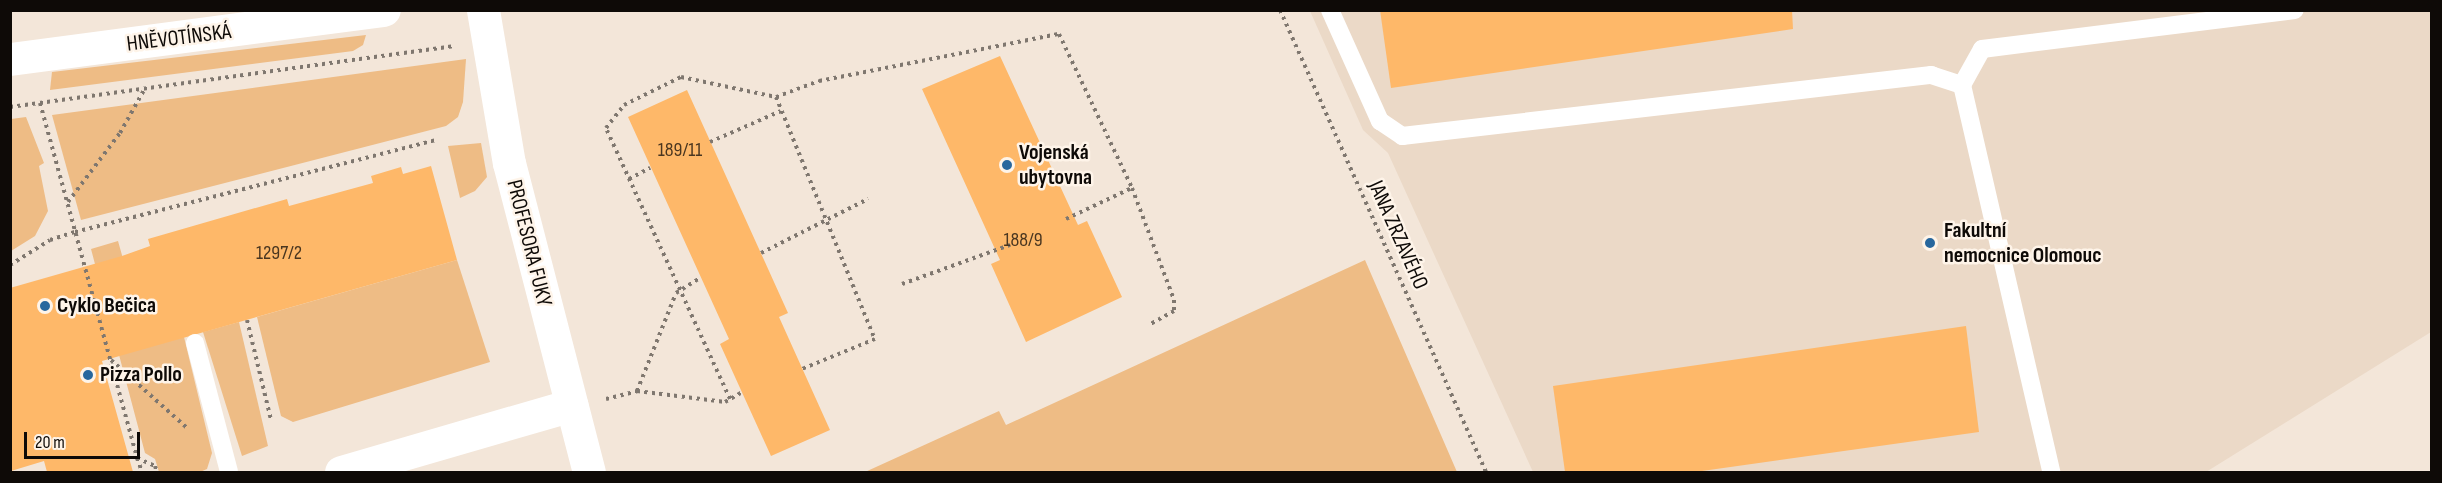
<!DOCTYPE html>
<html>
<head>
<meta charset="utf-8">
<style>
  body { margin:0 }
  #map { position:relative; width:2442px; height:483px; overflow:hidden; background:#f3e6d9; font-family:"Sofia Sans Condensed",sans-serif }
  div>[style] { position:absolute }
  .built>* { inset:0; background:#ebd9c7 }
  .green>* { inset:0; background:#eebc85 }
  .building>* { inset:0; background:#feb869 }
  .path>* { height:4px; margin-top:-2px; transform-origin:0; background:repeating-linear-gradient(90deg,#7f776f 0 3px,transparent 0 7.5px) }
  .lane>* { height:18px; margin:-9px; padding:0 9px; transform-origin:9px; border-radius:9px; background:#fff }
  .street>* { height:33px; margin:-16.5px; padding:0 16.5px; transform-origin:16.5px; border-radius:16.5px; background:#fff }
  .secondary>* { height:33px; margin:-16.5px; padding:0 16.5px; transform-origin:16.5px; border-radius:16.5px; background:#fff }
  .dots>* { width:16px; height:16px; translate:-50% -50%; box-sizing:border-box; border:3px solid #fef4e9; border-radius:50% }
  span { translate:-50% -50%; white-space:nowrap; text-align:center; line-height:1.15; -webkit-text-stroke:5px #fef4e9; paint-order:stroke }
  .number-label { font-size:20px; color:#4a3620 }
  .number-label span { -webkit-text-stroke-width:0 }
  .street-label { font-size:22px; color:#0e0a07 }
  .poi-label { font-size:22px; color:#0e0a07; font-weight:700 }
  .left { translate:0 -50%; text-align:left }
  .frame { position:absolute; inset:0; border:12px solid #0e0a07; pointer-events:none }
  .scale { position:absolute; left:24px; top:432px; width:116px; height:27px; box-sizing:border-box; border:3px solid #0e0a07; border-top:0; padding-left:8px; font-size:18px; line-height:21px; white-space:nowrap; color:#0e0a07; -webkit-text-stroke:4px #fef4e9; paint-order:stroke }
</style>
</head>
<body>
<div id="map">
  <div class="built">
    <div style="clip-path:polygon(1310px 11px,2431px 11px,2431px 332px,2206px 472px,1533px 472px,1388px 153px,1363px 130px)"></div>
  </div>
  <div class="green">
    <div style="clip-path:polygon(366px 35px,363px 45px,353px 51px,50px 90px,52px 72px)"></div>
    <div style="clip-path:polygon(466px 59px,463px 102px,458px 117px,446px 126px,81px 220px,52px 115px)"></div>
    <div style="clip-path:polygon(26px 117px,44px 163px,39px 166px,48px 211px,35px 236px,11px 251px,11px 119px)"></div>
    <div style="clip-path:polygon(481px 143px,487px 177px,475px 191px,460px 198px,448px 146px)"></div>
    <div style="clip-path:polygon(118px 241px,148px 347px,184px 337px,212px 453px,207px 469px,200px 472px,159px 472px,155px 459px,145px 453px,91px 249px)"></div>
    <div style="clip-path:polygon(457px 260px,490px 362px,293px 422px,281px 416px,257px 317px)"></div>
    <div style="clip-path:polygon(1365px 260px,1457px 472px,865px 472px,999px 411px,1006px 425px)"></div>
    <div style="clip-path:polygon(239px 322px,268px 446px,242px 456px,203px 332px)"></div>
  </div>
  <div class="building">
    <div style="clip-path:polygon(1380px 10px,1792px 10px,1793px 29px,1391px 88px)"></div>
    <div style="clip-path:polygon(1000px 56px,1078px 225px,1087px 221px,1122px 297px,1026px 342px,991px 264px,1000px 260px,922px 89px)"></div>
    <div style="clip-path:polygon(687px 90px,788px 313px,779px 317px,830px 430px,771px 456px,720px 344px,729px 339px,628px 117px)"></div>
    <div style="clip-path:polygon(431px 166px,457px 260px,102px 361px,133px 472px,47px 472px,44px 461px,11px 471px,10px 288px,122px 256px,150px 246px,148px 239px,231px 215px,287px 199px,289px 206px,373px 183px,371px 176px,401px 167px,403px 174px)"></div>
    <div style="clip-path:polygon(1966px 326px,1979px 432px,1695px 472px,1565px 472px,1553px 386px)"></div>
  </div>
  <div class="path">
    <div style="left:1280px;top:10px;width:506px;rotate:65.97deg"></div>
    <div style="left:776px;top:97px;width:261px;rotate:67.8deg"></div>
    <div style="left:875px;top:339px;width:79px;rotate:157.7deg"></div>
    <div style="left:40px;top:103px;width:368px;rotate:74.7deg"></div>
    <div style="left:137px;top:458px;width:20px;rotate:24deg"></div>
    <div style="left:155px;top:466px;width:6px;rotate:72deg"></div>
    <div style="left:10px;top:107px;width:447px;rotate:-7.8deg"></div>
    <div style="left:710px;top:142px;width:77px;rotate:-23.6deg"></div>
    <div style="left:629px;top:179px;width:24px;rotate:-28deg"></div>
    <div style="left:68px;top:202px;width:86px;rotate:-53deg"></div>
    <div style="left:120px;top:133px;width:49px;rotate:-60.8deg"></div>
    <div style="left:1066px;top:219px;width:73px;rotate:-25.2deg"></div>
    <div style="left:761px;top:253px;width:120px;rotate:-26.8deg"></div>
    <div style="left:10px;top:265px;width:47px;rotate:-32deg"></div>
    <div style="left:50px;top:240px;width:26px;rotate:-18deg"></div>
    <div style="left:75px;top:232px;width:374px;rotate:-14.3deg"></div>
    <div style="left:902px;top:284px;width:115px;rotate:-19.9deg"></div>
    <div style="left:247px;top:320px;width:103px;rotate:76.5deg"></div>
    <div style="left:111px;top:360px;width:101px;rotate:41.8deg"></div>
    <div style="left:637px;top:391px;width:105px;rotate:-68.3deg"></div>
    <div style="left:676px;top:293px;width:28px;rotate:-32deg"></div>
    <div style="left:606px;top:399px;width:32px;rotate:-14deg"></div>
    <div style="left:637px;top:391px;width:89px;rotate:7.1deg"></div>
    <div style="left:725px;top:402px;width:20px;rotate:-30deg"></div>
    <div style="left:730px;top:399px;width:298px;rotate:-114.6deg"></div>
    <div style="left:606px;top:128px;width:29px;rotate:-52deg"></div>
    <div style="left:624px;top:105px;width:64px;rotate:-26.2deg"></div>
    <div style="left:681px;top:77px;width:97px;rotate:11.9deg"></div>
    <div style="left:776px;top:97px;width:46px;rotate:-20.4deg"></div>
    <div style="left:819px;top:81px;width:245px;rotate:-11.1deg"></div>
    <div style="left:1059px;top:34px;width:170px;rotate:64.6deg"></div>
    <div style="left:1132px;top:188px;width:120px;rotate:69.4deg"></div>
    <div style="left:1174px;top:300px;width:11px;rotate:90deg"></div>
    <div style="left:1174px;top:311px;width:29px;rotate:151deg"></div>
    <div style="left:137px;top:458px;width:15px;rotate:70deg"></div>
  </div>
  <div class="lane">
    <div style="left:1330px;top:10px;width:122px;rotate:65.8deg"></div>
    <div style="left:1380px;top:121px;width:27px;rotate:34deg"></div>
    <div style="left:1402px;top:136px;width:533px;rotate:-6.58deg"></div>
    <div style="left:1931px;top:75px;width:33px;rotate:18deg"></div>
    <div style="left:1962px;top:85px;width:397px;rotate:77deg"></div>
    <div style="left:1962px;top:85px;width:41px;rotate:-60.9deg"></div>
    <div style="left:1982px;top:49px;width:315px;rotate:-7.1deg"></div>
    <div style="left:195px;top:343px;width:133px;rotate:75.2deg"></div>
  </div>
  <div class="street">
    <div style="left:483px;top:10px;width:155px;rotate:80.4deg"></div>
    <div style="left:509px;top:163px;width:319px;rotate:75.5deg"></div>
    <div style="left:341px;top:472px;width:240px;rotate:-16.2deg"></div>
  </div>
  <div class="secondary">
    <div style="left:10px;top:59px;width:377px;rotate:-7.5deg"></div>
  </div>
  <div class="dots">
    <div style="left:1007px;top:165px;background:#28679d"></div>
    <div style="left:1930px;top:243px;background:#28679d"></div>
    <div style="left:45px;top:306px;background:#28679d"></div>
    <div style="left:88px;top:375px;background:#28679d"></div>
  </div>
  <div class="number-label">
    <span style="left:680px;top:150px">189/11</span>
    <span style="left:1023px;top:240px">188/9</span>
    <span style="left:279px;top:253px">1297/2</span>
  </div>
  <div class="street-label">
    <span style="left:179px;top:38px;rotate:-7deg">HNĚVOTÍNSKÁ</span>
    <span style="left:1398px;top:235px;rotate:66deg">JANA ZRZAVÉHO</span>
    <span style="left:529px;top:243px;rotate:76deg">PROFESORA FUKY</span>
  </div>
  <div class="poi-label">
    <span class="left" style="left:1019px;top:165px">Vojenská<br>ubytovna</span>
    <span class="left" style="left:1944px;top:243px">Fakultní<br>nemocnice Olomouc</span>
    <span class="left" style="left:57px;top:306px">Cyklo Bečica</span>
    <span class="left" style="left:100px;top:375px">Pizza Pollo</span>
  </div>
  <div class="frame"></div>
  <div class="scale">20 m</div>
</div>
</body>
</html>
